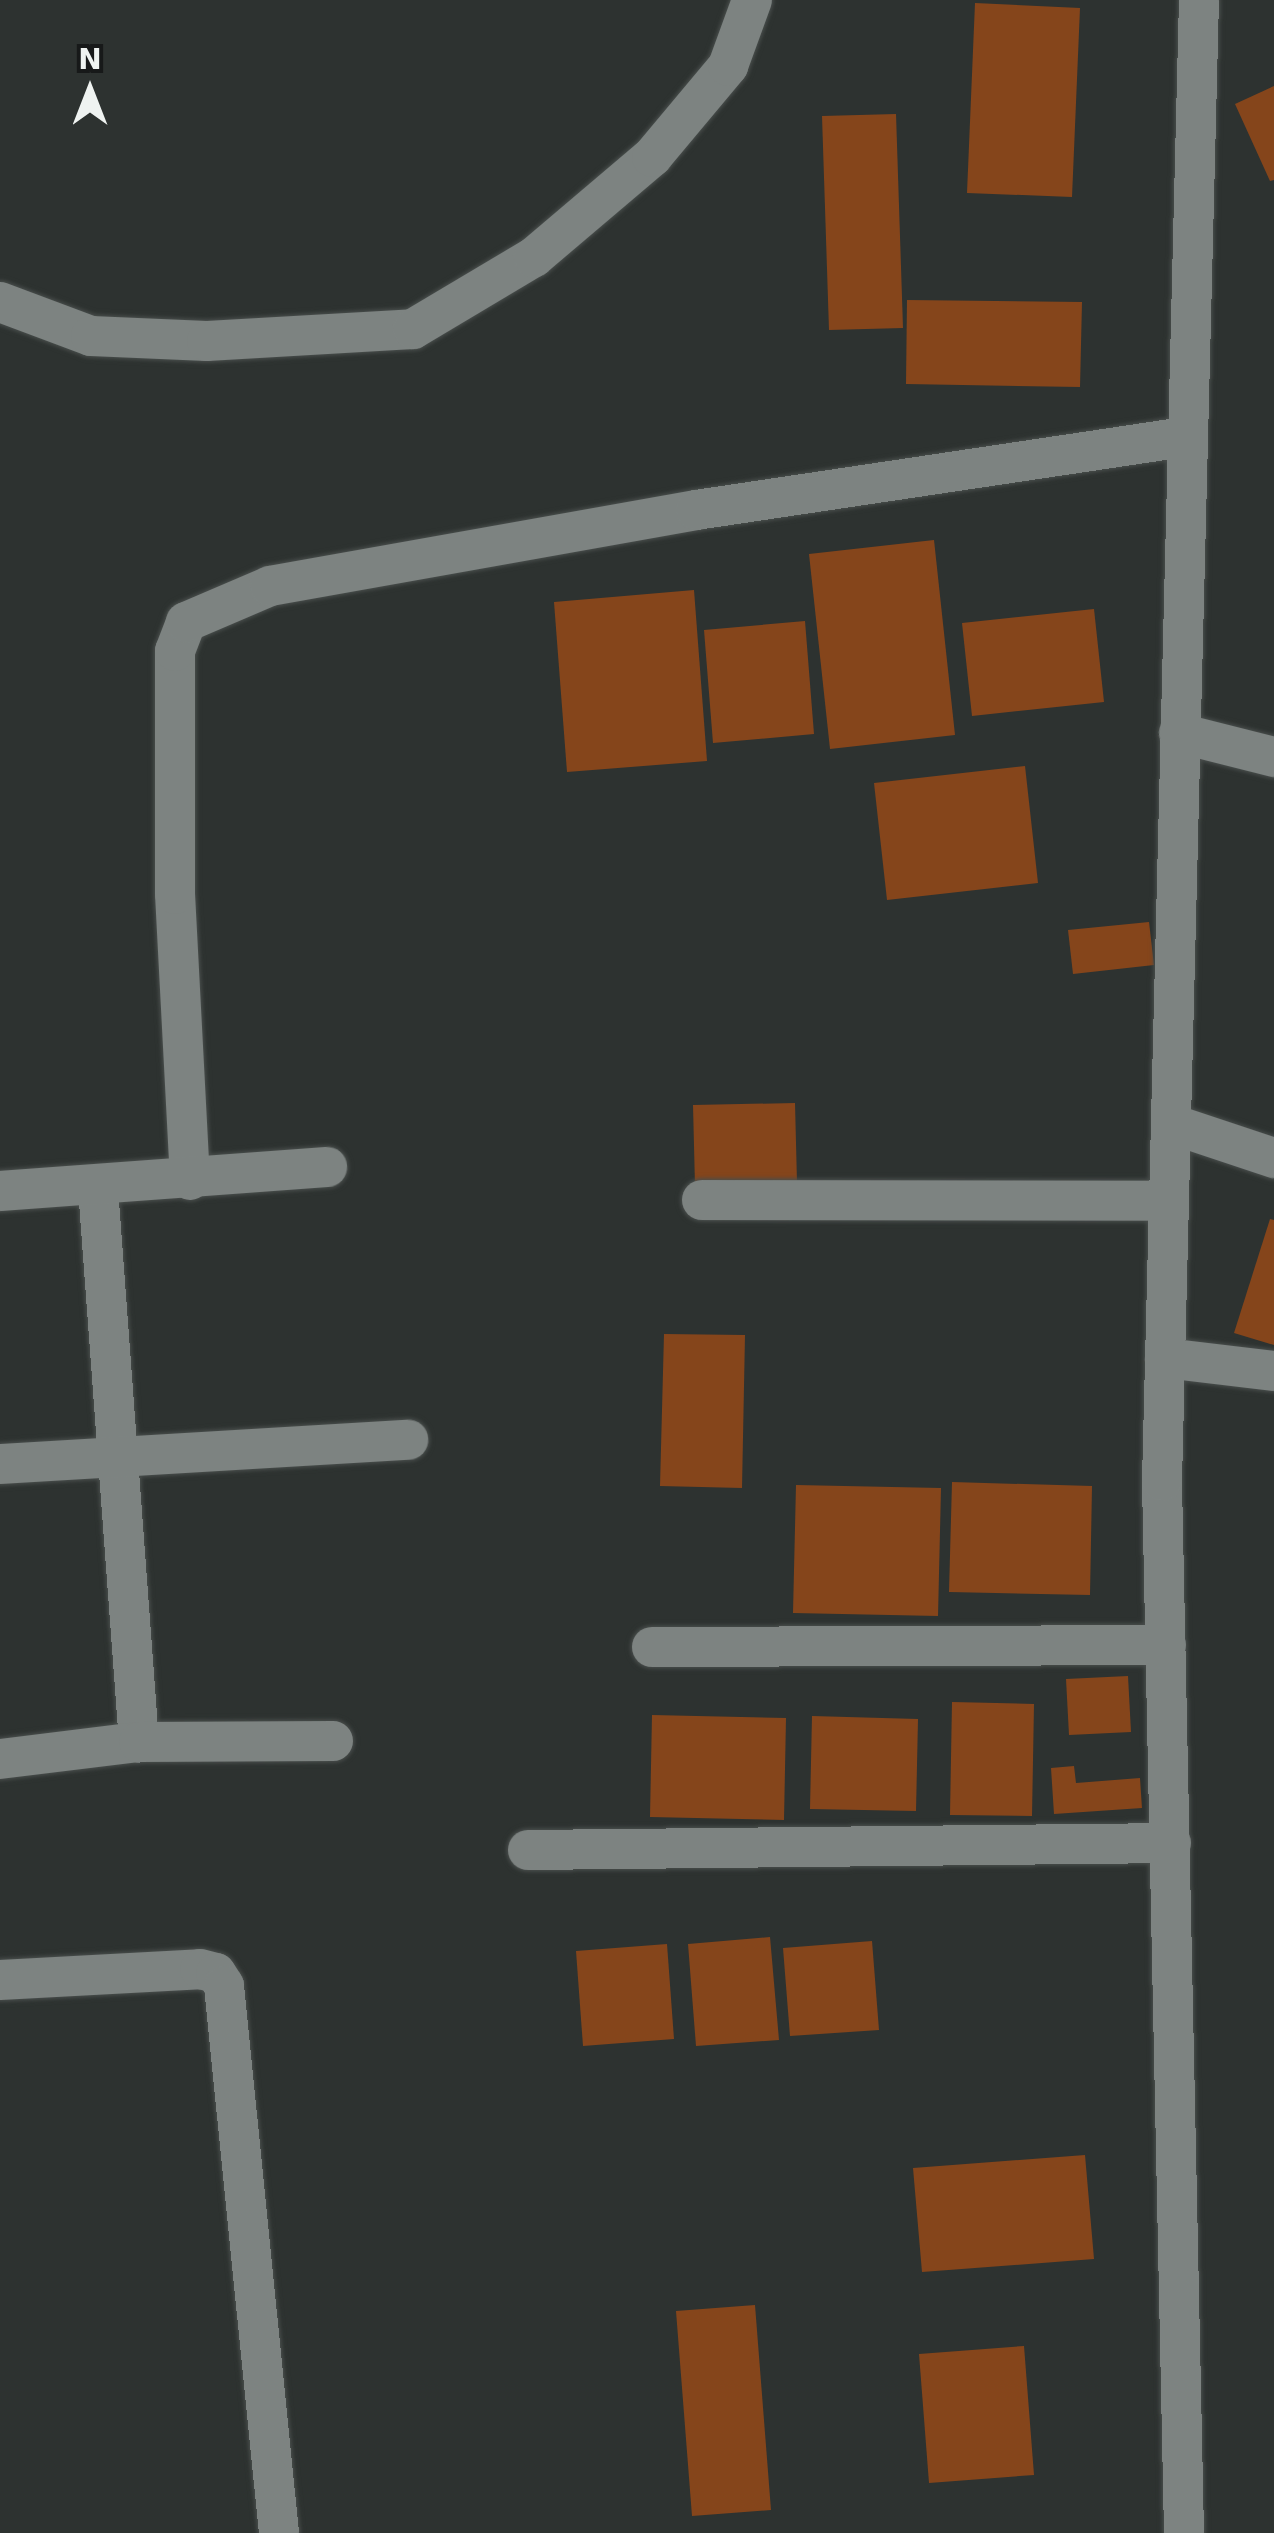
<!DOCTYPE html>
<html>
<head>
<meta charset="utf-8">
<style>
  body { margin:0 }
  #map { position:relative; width:1274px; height:2533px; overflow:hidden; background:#2d3230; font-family:"DejaVu Sans",sans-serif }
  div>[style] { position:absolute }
  .building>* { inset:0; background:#85451b }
  .roads { filter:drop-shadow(0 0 2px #494e4c) drop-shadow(0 0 2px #494e4c) }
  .street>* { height:40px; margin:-20px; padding:0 20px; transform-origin:20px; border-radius:20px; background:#7d8381 }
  span { translate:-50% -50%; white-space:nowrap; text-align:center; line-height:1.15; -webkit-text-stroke:8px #171919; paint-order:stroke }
  .north { position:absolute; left:40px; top:40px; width:100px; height:100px; -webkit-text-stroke:8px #171919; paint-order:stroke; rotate:0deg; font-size:28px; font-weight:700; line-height:40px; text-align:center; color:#eff3f1 }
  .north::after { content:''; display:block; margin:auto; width:35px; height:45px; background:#eff3f1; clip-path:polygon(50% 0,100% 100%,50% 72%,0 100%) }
</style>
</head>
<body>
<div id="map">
  <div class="building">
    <div style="clip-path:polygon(975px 3px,1080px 8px,1072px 197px,967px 193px)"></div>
    <div style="clip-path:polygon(1274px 86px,1274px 180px,1270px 181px,1235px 104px)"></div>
    <div style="clip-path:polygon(896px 114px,903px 328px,829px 330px,822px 116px)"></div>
    <div style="clip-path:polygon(907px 300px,1082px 302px,1080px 387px,906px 384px)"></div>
    <div style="clip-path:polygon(934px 540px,955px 735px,830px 749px,809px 554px)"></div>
    <div style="clip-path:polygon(694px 590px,707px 761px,567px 772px,554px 602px)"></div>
    <div style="clip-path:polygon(1094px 609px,1104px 702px,972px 716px,962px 623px)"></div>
    <div style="clip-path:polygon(805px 621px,814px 734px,713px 743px,704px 630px)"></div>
    <div style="clip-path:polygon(1025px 766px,1038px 883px,887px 900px,874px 783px)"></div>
    <div style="clip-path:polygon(1149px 922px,1154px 965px,1073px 974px,1068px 930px)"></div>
    <div style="clip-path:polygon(795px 1103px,797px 1183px,695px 1186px,693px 1105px)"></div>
    <div style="clip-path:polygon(1270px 1219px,1274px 1220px,1274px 1345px,1234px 1333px)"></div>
    <div style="clip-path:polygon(664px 1334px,745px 1335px,742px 1488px,660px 1486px)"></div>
    <div style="clip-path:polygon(952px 1482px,1092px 1486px,1090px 1595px,949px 1592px)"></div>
    <div style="clip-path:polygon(796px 1485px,941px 1488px,938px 1616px,793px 1613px)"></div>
    <div style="clip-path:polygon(1128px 1676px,1131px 1732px,1069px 1735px,1066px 1679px)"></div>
    <div style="clip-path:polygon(952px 1702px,1034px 1704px,1032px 1816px,950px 1815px)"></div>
    <div style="clip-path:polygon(652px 1715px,786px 1718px,784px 1820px,650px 1817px)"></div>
    <div style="clip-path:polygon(812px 1716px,918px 1719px,916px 1811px,810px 1809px)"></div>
    <div style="clip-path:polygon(1074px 1766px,1076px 1783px,1140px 1778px,1142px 1808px,1054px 1814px,1051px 1768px)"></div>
    <div style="clip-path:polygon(770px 1937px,779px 2040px,696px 2046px,688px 1944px)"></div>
    <div style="clip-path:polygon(872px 1941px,879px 2030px,790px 2036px,783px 1948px)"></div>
    <div style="clip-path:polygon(667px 1944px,674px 2039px,583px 2046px,576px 1951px)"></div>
    <div style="clip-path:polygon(1085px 2155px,1094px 2259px,922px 2272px,913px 2168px)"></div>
    <div style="clip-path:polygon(755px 2305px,771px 2510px,692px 2516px,676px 2311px)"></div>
    <div style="clip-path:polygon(1024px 2346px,1034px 2475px,929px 2483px,919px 2354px)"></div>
  </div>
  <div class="roads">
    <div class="street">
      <div style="left:0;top:302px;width:97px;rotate:20.5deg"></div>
      <div style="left:91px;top:336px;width:116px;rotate:2.5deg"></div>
      <div style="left:207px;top:341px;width:206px;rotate:-3.3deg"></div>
      <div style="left:413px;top:329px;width:141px;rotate:-30.8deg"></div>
      <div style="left:534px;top:257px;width:155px;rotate:-40.3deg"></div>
      <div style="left:652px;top:157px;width:119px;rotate:-50.1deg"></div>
      <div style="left:728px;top:66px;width:70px;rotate:-70deg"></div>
      <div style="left:1179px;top:733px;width:98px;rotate:14.2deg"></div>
      <div style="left:1172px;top:1124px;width:108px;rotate:18.4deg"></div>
      <div style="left:190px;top:1180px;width:286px;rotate:-93deg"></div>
      <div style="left:175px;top:894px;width:243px;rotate:-90deg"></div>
      <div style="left:175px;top:651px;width:31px;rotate:-69deg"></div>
      <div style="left:186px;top:622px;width:91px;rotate:-23.2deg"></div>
      <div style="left:270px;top:586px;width:433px;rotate:-10.1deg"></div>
      <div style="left:696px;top:510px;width:495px;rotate:-8.5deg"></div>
      <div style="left:98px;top:1188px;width:556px;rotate:85.77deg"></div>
      <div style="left:0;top:1191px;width:328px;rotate:-4.2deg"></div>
      <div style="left:702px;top:1200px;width:467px;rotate:0.1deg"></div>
      <div style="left:1165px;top:1358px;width:110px;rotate:6.8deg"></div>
      <div style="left:0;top:1464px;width:409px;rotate:-3.4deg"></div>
      <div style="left:652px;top:1647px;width:514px;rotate:-0.22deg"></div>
      <div style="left:0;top:1759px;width:140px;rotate:-7deg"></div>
      <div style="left:139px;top:1742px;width:194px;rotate:-0.3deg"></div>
      <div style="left:528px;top:1850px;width:643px;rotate:-0.62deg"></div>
      <div style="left:0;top:1980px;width:200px;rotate:-3.1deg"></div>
      <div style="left:200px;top:1969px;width:16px;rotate:14deg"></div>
      <div style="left:216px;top:1973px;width:15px;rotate:58deg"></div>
      <div style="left:224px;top:1986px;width:550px;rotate:84.26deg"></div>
      <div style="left:1184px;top:2533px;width:1052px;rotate:-91.2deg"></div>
      <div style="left:1162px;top:1481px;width:1481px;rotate:-88.57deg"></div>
    </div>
  </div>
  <div class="north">N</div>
</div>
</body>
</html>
